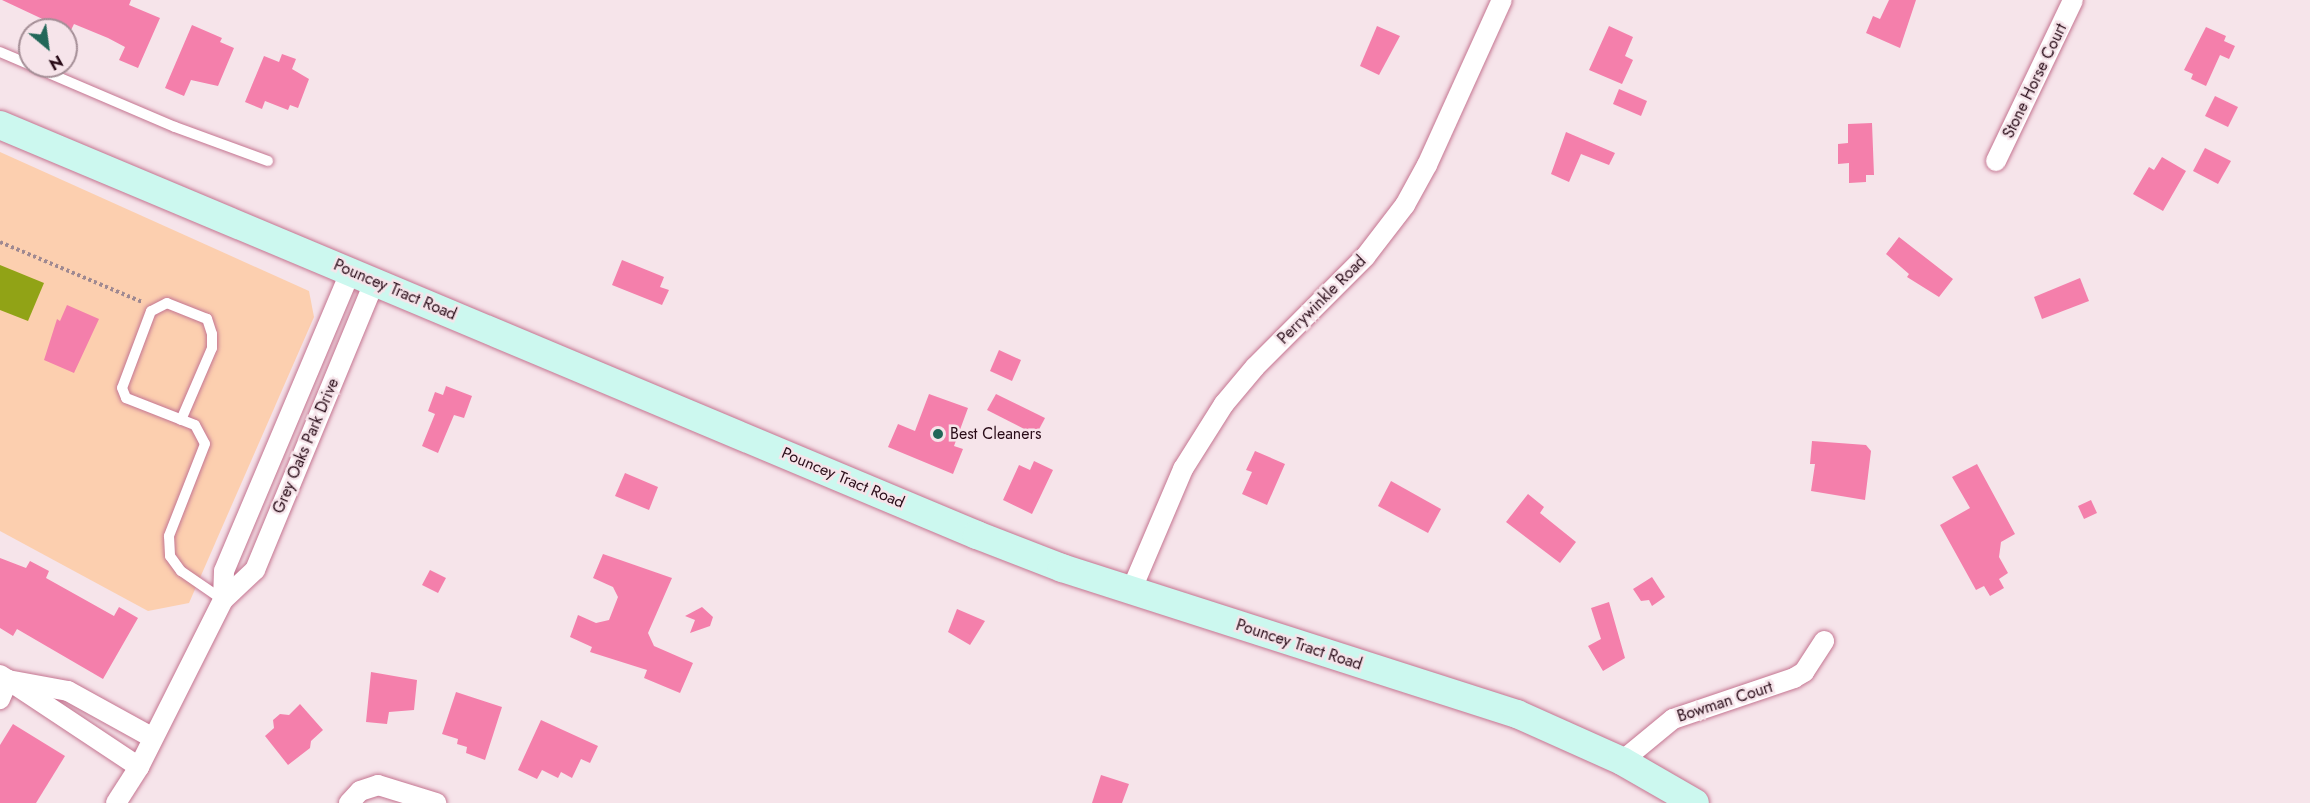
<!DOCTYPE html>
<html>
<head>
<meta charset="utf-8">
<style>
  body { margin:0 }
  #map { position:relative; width:2310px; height:803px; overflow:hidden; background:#f6e4ea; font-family:Jost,sans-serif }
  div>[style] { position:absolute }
  .green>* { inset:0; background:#fccfaf }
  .water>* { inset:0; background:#91a316 }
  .building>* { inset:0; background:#f47fab }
  .path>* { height:4px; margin-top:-2px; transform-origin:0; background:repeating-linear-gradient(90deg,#9f8991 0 3px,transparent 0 6px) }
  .roads { filter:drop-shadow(0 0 2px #c47591) drop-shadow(0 0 2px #c47591) }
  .service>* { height:10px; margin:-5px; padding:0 5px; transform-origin:5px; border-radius:5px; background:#fff }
  .minor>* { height:20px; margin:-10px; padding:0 10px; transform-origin:10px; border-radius:10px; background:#fff }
  .secondary>* { height:28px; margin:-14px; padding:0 14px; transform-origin:14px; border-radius:14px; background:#ccf8ef }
  .dots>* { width:16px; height:16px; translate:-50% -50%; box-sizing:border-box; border:3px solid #f6e4ea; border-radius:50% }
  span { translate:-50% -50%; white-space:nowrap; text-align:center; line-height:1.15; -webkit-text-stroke:5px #f6e4ea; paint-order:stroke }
  .street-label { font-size:16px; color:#290c18 }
  .poi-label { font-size:16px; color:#290c18 }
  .left { translate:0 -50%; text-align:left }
  .north { position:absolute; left:18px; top:18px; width:60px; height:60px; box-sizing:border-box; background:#f6e4ea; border:2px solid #a48e96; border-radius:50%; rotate:151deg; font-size:16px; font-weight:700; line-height:24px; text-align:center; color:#290c18 }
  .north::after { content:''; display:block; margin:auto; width:21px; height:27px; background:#226759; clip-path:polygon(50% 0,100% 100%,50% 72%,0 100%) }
</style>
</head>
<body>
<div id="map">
  <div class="green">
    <div style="clip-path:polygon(0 152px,309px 291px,314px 317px,189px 603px,148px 611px,0 531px)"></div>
  </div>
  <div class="water">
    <div style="clip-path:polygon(0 265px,44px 283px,28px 321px,0 310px)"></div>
  </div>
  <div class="building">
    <div style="clip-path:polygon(2px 0,131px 0,129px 5px,160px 18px,138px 68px,119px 60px,125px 47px,108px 38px,74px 24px,71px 30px,48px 30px,51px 23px)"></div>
    <div style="clip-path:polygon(1889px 0,1916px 0,1900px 48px,1866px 33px,1873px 16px,1880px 19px)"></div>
    <div style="clip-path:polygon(192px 25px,222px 38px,220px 42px,234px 48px,218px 86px,191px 80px,184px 96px,165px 88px)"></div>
    <div style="clip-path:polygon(1377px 26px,1400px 36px,1379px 75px,1360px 66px)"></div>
    <div style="clip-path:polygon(1609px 26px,1633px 37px,1625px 56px,1633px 60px,1622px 84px,1589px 70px)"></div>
    <div style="clip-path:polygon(2206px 27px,2226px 36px,2224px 41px,2235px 46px,2229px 59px,2220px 55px,2206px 86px,2191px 79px,2193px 74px,2184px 70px)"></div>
    <div style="clip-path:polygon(282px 54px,296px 59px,292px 69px,309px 79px,298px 108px,290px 105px,288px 110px,265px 101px,262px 109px,245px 102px,264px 56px,279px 62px)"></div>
    <div style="clip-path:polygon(1619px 89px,1647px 101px,1641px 116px,1613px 104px)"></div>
    <div style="clip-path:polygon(2215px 96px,2238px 107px,2228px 127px,2205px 116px)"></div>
    <div style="clip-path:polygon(1872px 123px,1874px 175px,1866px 175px,1866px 182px,1849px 183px,1849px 163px,1838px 164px,1838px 144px,1848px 143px,1848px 124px)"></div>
    <div style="clip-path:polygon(1566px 132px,1615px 153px,1609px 165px,1581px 154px,1569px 182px,1551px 174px)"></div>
    <div style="clip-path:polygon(2205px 148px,2231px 161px,2218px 184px,2193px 171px)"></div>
    <div style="clip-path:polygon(2162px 157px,2186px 171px,2163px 211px,2133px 194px,2149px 167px,2154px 170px)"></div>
    <div style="clip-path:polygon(1899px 237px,1953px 279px,1939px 297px,1907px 277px,1909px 274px,1886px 254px)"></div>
    <div style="clip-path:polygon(622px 260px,664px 277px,660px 287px,669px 290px,662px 305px,612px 285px)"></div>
    <div style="clip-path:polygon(2080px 278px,2089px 301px,2042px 319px,2034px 297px)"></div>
    <div style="clip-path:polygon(67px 305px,99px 319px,74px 373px,44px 360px,57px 319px,60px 321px)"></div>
    <div style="clip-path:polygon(999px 350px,1021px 360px,1012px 381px,990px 371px)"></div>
    <div style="clip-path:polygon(446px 386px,472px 396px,464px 418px,454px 415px,438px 453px,422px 446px,435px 414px,428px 411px,435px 392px,443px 395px)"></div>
    <div style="clip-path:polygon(929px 394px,968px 408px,954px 446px,963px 449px,953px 474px,888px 447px,898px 424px,915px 431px)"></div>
    <div style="clip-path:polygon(996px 394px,1045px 418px,1036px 435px,987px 410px)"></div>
    <div style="clip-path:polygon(1812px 441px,1866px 445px,1871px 451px,1865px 500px,1811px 491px,1815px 464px,1810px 464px)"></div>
    <div style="clip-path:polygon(1255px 451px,1285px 464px,1267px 505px,1242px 494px,1252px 472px,1246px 470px)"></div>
    <div style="clip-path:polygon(1034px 461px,1053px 470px,1032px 514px,1003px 500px,1019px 465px,1030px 470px)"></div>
    <div style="clip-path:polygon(1977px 464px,2015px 534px,2001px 542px,1999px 557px,2008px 573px,1999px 579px,2004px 588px,1990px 596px,1984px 586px,1976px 590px,1940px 525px,1970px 508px,1952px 477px)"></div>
    <div style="clip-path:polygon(625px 473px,658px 487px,649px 510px,615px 496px)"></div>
    <div style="clip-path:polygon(1391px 481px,1441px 509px,1428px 533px,1378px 506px)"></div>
    <div style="clip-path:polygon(1528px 494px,1544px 507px,1540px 513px,1576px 542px,1560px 563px,1506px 522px)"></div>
    <div style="clip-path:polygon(2091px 500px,2097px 513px,2084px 519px,2078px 506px)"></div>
    <div style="clip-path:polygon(603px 554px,672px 578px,648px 633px,654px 646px,693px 663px,680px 693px,644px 678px,647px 670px,590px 652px,592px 647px,570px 637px,578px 615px,596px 623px,609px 620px,618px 597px,613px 587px,593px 578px)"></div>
    <div style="clip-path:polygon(0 558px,26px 568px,30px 561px,49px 571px,46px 578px,114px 616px,119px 607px,138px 618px,103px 679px,17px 629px,13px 636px,0 628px)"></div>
    <div style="clip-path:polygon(430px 570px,446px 578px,438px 593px,422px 585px)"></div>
    <div style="clip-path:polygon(1652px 577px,1665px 597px,1652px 606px,1649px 600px,1641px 601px,1633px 589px)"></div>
    <div style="clip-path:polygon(1609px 602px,1625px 658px,1603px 671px,1588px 646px,1601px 639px,1591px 608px)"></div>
    <div style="clip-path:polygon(702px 607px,713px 617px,710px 626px,690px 633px,695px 620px,685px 616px)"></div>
    <div style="clip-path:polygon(957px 609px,985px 621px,970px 645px,948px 632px)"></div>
    <div style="clip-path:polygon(371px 672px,417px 680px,414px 710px,389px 712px,387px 724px,366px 722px)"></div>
    <div style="clip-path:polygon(456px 692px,502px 707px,485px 760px,466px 753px,467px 747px,457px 744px,458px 739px,442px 734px)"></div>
    <div style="clip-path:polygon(300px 704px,323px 730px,311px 741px,310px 748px,288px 765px,265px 736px,274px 728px,273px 720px,280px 714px,289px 715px)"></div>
    <div style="clip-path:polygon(541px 720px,598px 746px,590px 763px,581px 759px,572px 778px,561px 772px,558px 778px,542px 770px,537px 779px,518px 770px)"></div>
    <div style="clip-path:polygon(13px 724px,65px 756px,36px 803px,0 803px,0 745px)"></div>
    <div style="clip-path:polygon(1101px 775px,1129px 784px,1122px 803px,1092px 803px)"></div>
  </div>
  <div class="path">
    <div style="left:0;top:242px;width:154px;rotate:22.9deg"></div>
  </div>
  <div class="roads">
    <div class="service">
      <div style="left:0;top:52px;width:33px;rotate:23deg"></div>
      <div style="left:32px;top:66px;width:155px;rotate:23.1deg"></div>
      <div style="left:175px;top:127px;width:99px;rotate:20.1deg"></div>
      <div style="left:181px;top:420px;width:78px;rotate:-66.7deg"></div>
      <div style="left:212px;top:348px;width:14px;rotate:-90deg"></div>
      <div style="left:212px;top:334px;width:16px;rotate:-108deg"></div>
      <div style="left:207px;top:319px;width:43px;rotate:-158.2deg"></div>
      <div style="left:167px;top:303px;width:18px;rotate:153deg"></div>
      <div style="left:151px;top:311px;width:82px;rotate:110.6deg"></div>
      <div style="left:122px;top:388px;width:11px;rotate:68deg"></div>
      <div style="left:126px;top:398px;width:74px;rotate:21.4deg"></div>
      <div style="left:195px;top:425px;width:21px;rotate:62deg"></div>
      <div style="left:205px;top:444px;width:99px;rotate:111.4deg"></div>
      <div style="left:169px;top:536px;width:20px;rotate:87deg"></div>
      <div style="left:170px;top:556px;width:19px;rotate:54deg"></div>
      <div style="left:181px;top:571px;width:51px;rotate:34.6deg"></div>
    </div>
    <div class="minor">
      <div style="left:1996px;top:161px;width:178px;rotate:-64.4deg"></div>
      <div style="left:1131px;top:591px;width:133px;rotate:-66.9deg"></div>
      <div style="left:1183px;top:469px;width:77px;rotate:-57.8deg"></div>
      <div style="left:1224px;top:404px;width:48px;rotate:-50deg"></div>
      <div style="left:1255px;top:367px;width:156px;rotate:-45deg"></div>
      <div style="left:1365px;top:257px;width:66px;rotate:-52.4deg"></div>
      <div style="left:1405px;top:205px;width:46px;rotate:-61.2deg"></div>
      <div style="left:1427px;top:165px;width:181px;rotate:-65.6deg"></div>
      <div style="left:223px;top:600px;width:29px;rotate:-88deg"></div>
      <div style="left:224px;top:571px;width:326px;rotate:-67.1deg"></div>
      <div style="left:0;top:675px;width:9px;rotate:32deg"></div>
      <div style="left:8px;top:680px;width:21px;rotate:113deg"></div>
      <div style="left:1622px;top:761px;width:66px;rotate:-39.5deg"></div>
      <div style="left:1673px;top:719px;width:128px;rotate:-18.7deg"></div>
      <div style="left:1794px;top:678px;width:12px;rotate:-31deg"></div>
      <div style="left:1804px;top:672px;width:37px;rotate:-57deg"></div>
      <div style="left:139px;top:767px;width:157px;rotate:-146.4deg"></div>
      <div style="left:8px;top:680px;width:61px;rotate:10.4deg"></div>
      <div style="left:68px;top:691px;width:97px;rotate:28.9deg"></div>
      <div style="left:116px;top:803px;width:43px;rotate:-57.4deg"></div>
      <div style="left:139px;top:767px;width:187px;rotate:-63.3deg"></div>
      <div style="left:223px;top:600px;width:44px;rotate:-43.2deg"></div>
      <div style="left:255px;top:570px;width:313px;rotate:-67.5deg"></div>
      <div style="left:349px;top:803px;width:16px;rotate:-47deg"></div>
      <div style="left:360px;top:791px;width:19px;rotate:-18deg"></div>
      <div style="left:378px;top:785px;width:61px;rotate:17.2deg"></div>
    </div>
    <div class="secondary">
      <div style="left:0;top:125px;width:1060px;rotate:22.77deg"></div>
      <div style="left:977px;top:535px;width:91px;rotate:21.2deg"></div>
      <div style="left:1062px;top:568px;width:478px;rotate:17.8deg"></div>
      <div style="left:1517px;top:714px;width:115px;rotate:24.1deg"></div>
      <div style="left:1622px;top:761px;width:84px;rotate:29.9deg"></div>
    </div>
  </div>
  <div class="dots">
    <div style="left:938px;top:434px;background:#226759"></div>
  </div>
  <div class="street-label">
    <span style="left:2035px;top:81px;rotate:-64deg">Stone Horse Court</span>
    <span style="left:395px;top:290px;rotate:23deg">Pouncey Tract Road</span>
    <span style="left:1322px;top:300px;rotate:-45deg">Perrywinkle Road</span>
    <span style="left:306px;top:446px;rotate:-67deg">Grey Oaks Park Drive</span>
    <span style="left:843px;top:478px;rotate:23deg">Pouncey Tract Road</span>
    <span style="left:1299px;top:645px;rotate:18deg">Pouncey Tract Road</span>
    <span style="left:1725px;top:702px;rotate:-18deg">Bowman Court</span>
  </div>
  <div class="poi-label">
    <span class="left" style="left:950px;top:434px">Best Cleaners</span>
  </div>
  <div class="north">N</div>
</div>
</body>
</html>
